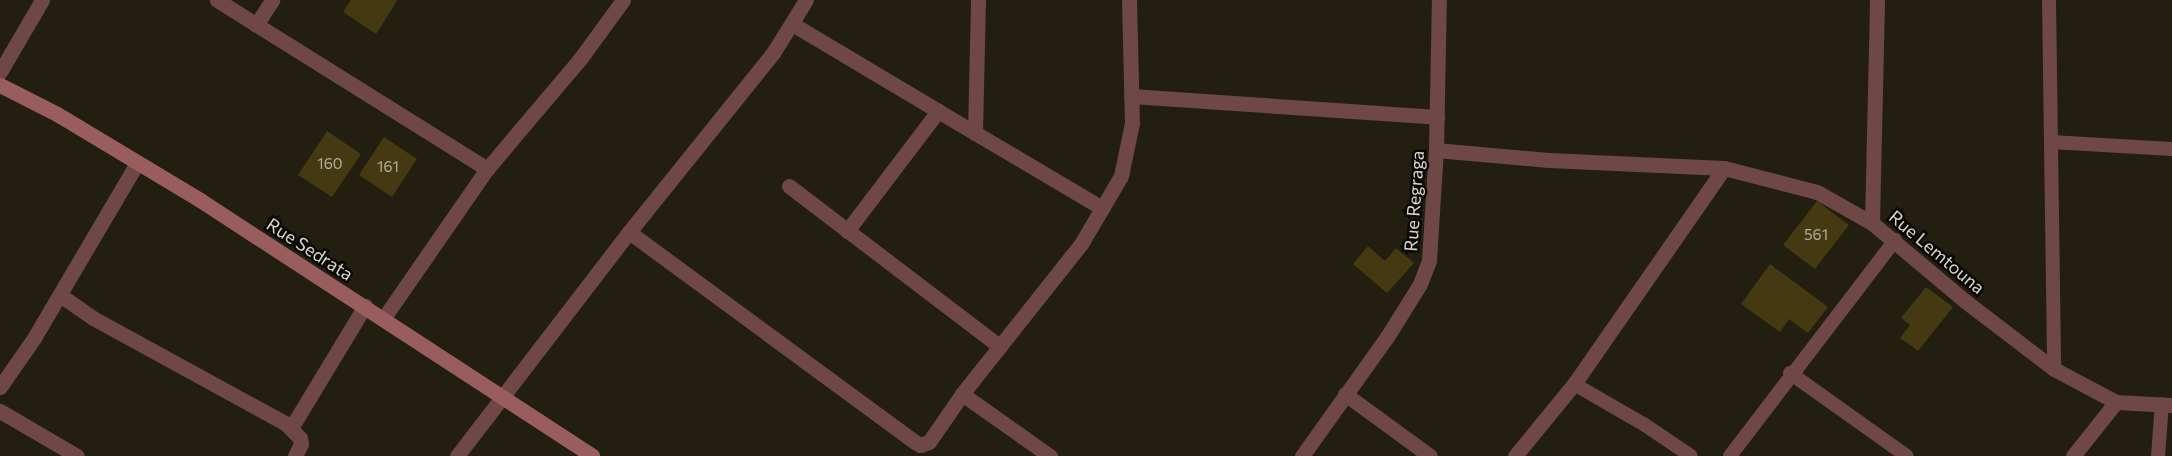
<!DOCTYPE html>
<html>
<head>
<meta charset="utf-8">
<style>
  body { margin:0 }
  #map { position:relative; width:2172px; height:456px; overflow:hidden; background:#221e10; font-family:Commissioner,sans-serif }
  div>[style] { position:absolute }
  .building>* { inset:0; background:#453911 }
  .lane>* { height:14px; margin:-7px; padding:0 7px; transform-origin:7px; border-radius:7px; background:#6e4746 }
  .street>* { height:15px; margin:-7.5px; padding:0 7.5px; transform-origin:7.5px; border-radius:7.5px; background:#6e4746 }
  .secondary>* { height:15px; margin:-7.5px; padding:0 7.5px; transform-origin:7.5px; border-radius:7.5px; background:#9a5d5d }
  span { translate:-50% -50%; white-space:nowrap; text-align:center; line-height:1.15; -webkit-text-stroke:5px #0a0804; paint-order:stroke }
  .number-label { font-size:15px; color:#b3af9e }
  .number-label span { -webkit-text-stroke-width:0 }
  .street-label { font-size:18px; color:#d8d6cd }
</style>
</head>
<body>
<div id="map">
  <div class="building">
    <div style="clip-path:polygon(351px 0,396px 0,397px 1px,376px 34px,343px 12px)"></div>
    <div style="clip-path:polygon(327px 131px,361px 154px,332px 197px,298px 175px)"></div>
    <div style="clip-path:polygon(384px 137px,417px 159px,392px 197px,359px 175px)"></div>
    <div style="clip-path:polygon(1817px 201px,1849px 225px,1815px 269px,1783px 245px)"></div>
    <div style="clip-path:polygon(1368px 246px,1385px 261px,1396px 248px,1414px 263px,1387px 293px,1353px 264px)"></div>
    <div style="clip-path:polygon(1770px 264px,1828px 307px,1808px 333px,1789px 319px,1780px 332px,1741px 304px)"></div>
    <div style="clip-path:polygon(1926px 287px,1953px 307px,1918px 351px,1900px 338px,1910px 325px,1901px 318px)"></div>
  </div>
  <div class="lane">
    <div style="left:2049px;top:0;width:369px;rotate:89.2deg"></div>
    <div style="left:2051px;top:142px;width:121px;rotate:3.3deg"></div>
    <div style="left:1790px;top:373px;width:143px;rotate:35.4deg"></div>
    <div style="left:1574px;top:384px;width:82px;rotate:30deg"></div>
    <div style="left:1645px;top:425px;width:55px;rotate:34deg"></div>
    <div style="left:1730px;top:456px;width:272px;rotate:-52.6deg"></div>
    <div style="left:2158px;top:456px;width:52px;rotate:-85.6deg"></div>
  </div>
  <div class="street">
    <div style="left:217px;top:0;width:319px;rotate:32deg"></div>
    <div style="left:256px;top:25px;width:30px;rotate:-57deg"></div>
    <div style="left:794px;top:25px;width:168px;rotate:30.8deg"></div>
    <div style="left:0;top:72px;width:83px;rotate:-59.7deg"></div>
    <div style="left:1131px;top:96px;width:307px;rotate:3.9deg"></div>
    <div style="left:975px;top:133px;width:133px;rotate:-88.7deg"></div>
    <div style="left:1436px;top:150px;width:113px;rotate:5.1deg"></div>
    <div style="left:1549px;top:160px;width:175px;rotate:2.6deg"></div>
    <div style="left:1724px;top:168px;width:96px;rotate:14.5deg"></div>
    <div style="left:1817px;top:192px;width:63px;rotate:29.4deg"></div>
    <div style="left:1872px;top:223px;width:121px;rotate:40deg"></div>
    <div style="left:1965px;top:301px;width:112px;rotate:37.4deg"></div>
    <div style="left:2054px;top:369px;width:70px;rotate:28deg"></div>
    <div style="left:2116px;top:402px;width:56px;rotate:3.1deg"></div>
    <div style="left:789px;top:186px;width:265px;rotate:37.3deg"></div>
    <div style="left:1872px;top:223px;width:223px;rotate:-88.7deg"></div>
    <div style="left:847px;top:231px;width:151px;rotate:-52.8deg"></div>
    <div style="left:938px;top:111px;width:191px;rotate:30.6deg"></div>
    <div style="left:629px;top:232px;width:355px;rotate:36.3deg"></div>
    <div style="left:915px;top:442px;width:6px;rotate:31deg"></div>
    <div style="left:920px;top:445px;width:9px;rotate:-18deg"></div>
    <div style="left:929px;top:442px;width:58px;rotate:-55.5deg"></div>
    <div style="left:962px;top:394px;width:191px;rotate:-51.6deg"></div>
    <div style="left:1081px;top:244px;width:79px;rotate:-59.5deg"></div>
    <div style="left:1121px;top:176px;width:54px;rotate:-78.3deg"></div>
    <div style="left:1132px;top:123px;width:123px;rotate:-91.4deg"></div>
    <div style="left:60px;top:295px;width:40px;rotate:34.9deg"></div>
    <div style="left:93px;top:318px;width:219px;rotate:28.7deg"></div>
    <div style="left:285px;top:423px;width:21px;rotate:45deg"></div>
    <div style="left:300px;top:438px;width:6px;rotate:81deg"></div>
    <div style="left:301px;top:444px;width:13px;rotate:117deg"></div>
    <div style="left:383px;top:319px;width:183px;rotate:-55.3deg"></div>
    <div style="left:487px;top:169px;width:144px;rotate:-49.8deg"></div>
    <div style="left:580px;top:59px;width:73px;rotate:-53.9deg"></div>
    <div style="left:0;top:387px;width:60px;rotate:-55.2deg"></div>
    <div style="left:34px;top:338px;width:203px;rotate:-59.5deg"></div>
    <div style="left:962px;top:394px;width:108px;rotate:35.2deg"></div>
    <div style="left:1345px;top:394px;width:105px;rotate:36.1deg"></div>
    <div style="left:0;top:411px;width:89px;rotate:30.3deg"></div>
    <div style="left:291px;top:428px;width:143px;rotate:-58.8deg"></div>
    <div style="left:457px;top:456px;width:282px;rotate:-52.5deg"></div>
    <div style="left:629px;top:232px;width:230px;rotate:-51.2deg"></div>
    <div style="left:773px;top:53px;width:62px;rotate:-58.1deg"></div>
    <div style="left:1302px;top:456px;width:146px;rotate:-54.5deg"></div>
    <div style="left:1387px;top:337px;width:62px;rotate:-58.1deg"></div>
    <div style="left:1420px;top:284px;width:26px;rotate:-69deg"></div>
    <div style="left:1429px;top:260px;width:110px;rotate:-86.4deg"></div>
    <div style="left:1436px;top:150px;width:150px;rotate:-88.9deg"></div>
    <div style="left:1515px;top:456px;width:93px;rotate:-50.7deg"></div>
    <div style="left:1574px;top:384px;width:263px;rotate:-55.2deg"></div>
    <div style="left:2073px;top:456px;width:69px;rotate:-51.5deg"></div>
  </div>
  <div class="secondary">
    <div style="left:0;top:85px;width:64px;rotate:27deg"></div>
    <div style="left:57px;top:114px;width:167px;rotate:31deg"></div>
    <div style="left:200px;top:200px;width:468px;rotate:33.1deg"></div>
  </div>
  <div class="number-label">
    <span style="left:330px;top:164px">160</span>
    <span style="left:388px;top:167px">161</span>
    <span style="left:1816px;top:235px">561</span>
  </div>
  <div class="street-label">
    <span style="left:1414px;top:201px;rotate:-86deg">Rue Regraga</span>
    <span style="left:310px;top:249px;rotate:33deg">Rue Sedrata</span>
    <span style="left:1937px;top:252px;rotate:40deg">Rue Lemtouna</span>
  </div>
</div>
</body>
</html>
